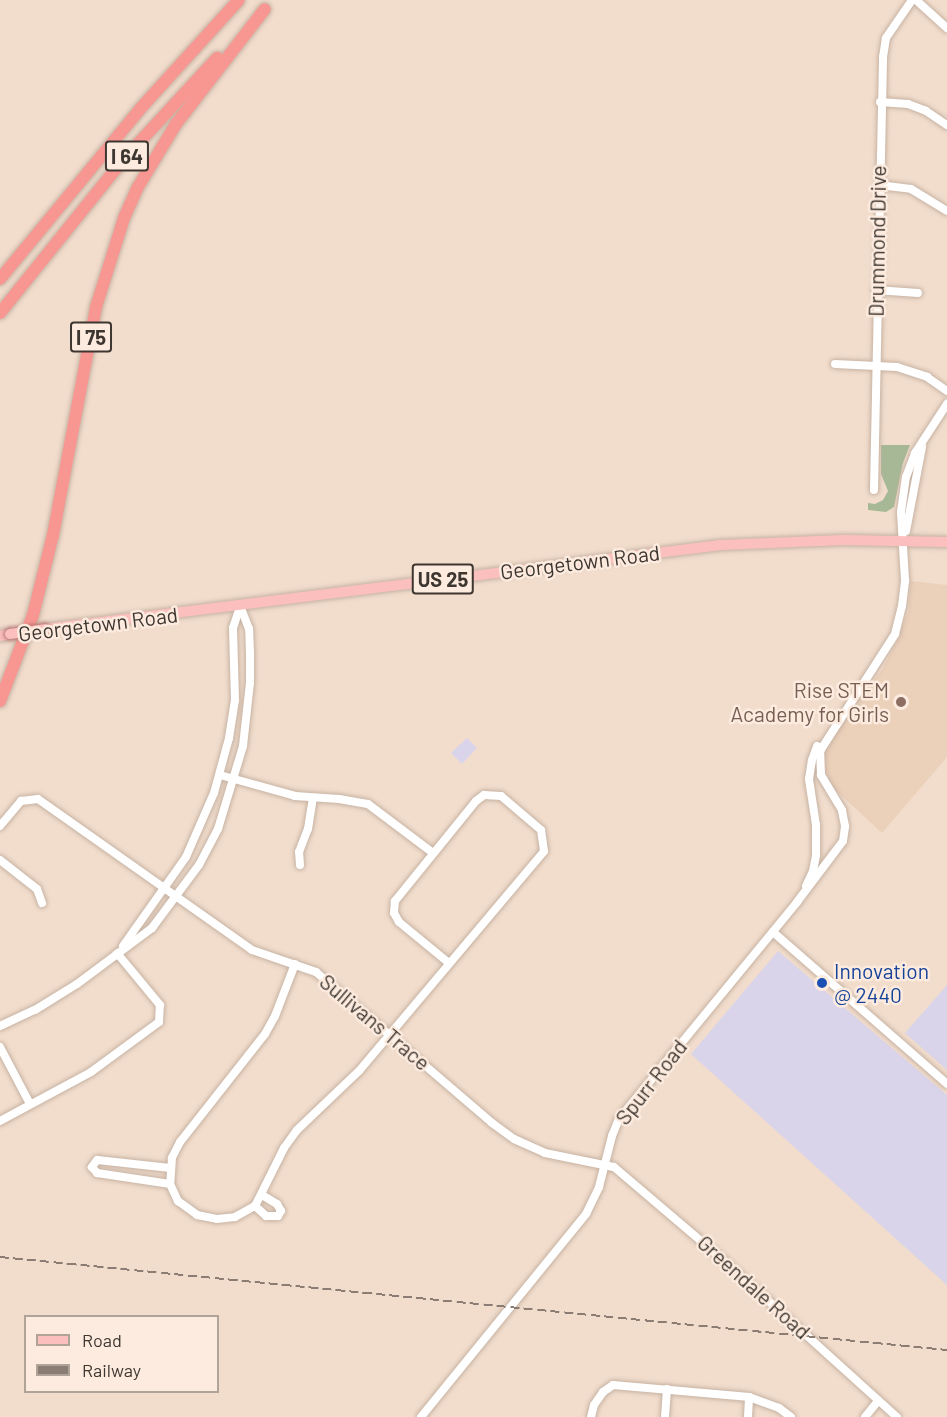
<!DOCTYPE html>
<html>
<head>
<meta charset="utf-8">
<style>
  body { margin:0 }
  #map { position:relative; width:947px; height:1417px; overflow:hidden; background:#f2ddcd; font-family:Barlow,sans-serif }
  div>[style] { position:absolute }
  .built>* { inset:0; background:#ebd0ba }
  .industrial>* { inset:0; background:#d9d4ea }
  .green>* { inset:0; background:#a7b896 }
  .roads { filter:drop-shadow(0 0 2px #c7b3a3) drop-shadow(0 0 2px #c7b3a3) }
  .minor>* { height:8px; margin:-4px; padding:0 4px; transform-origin:4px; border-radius:4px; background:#fff }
  .major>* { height:10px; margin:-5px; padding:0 5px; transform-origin:5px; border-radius:5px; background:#fbc0be }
  .highway>* { height:12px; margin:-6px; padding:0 6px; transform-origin:6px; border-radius:6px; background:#f89692 }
  .rail>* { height:1.5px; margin-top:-0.75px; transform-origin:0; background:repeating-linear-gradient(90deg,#8b7d73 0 9px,transparent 0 13.5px) }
  .bridges { filter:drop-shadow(0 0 2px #b77470) drop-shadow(0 0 2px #b77470) }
  .major-bridge>* { height:10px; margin:-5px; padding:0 5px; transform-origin:5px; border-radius:5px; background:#fbc0be }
  .dots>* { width:16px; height:16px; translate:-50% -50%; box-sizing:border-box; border:3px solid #fcebde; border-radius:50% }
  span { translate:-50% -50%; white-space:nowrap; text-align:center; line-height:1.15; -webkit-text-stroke:5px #fcebde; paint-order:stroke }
  .shield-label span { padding:2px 4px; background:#fcebde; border:2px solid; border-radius:4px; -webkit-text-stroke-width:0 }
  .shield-label { font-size:20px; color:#3e3630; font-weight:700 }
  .street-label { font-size:21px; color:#3e3630 }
  .education-label { font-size:21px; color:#785e54 }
  .right { translate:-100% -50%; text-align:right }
  .transit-label { font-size:21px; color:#164399 }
  .left { translate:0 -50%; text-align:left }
  .legend { position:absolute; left:24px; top:1315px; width:195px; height:78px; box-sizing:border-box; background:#fcebde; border:2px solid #b0a398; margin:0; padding:8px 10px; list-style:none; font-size:18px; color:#3e3630 }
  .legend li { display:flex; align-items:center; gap:12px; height:30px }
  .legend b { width:30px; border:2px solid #b0a398 }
</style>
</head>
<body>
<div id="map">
  <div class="built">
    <div style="clip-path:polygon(911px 581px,947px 585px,947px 757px,882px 833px,831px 786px,823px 760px,830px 734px,882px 670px,897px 641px,908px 612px)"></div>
  </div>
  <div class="industrial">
    <div style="clip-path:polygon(467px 738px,477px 748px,462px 764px,451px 753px)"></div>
    <div style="clip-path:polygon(778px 951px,947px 1095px,947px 1285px,691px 1054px)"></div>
    <div style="clip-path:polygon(947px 985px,947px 1070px,905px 1033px)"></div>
  </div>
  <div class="green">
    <div style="clip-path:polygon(881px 445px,910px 445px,903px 463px,894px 507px,886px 512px,868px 510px,868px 503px,875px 504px,883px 500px,888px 491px,881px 474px)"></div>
  </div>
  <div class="roads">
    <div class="minor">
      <div style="left:916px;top:0;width:42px;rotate:42.1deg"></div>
      <div style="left:880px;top:102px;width:28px;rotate:4deg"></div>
      <div style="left:908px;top:104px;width:19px;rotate:21deg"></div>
      <div style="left:926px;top:111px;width:25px;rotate:34deg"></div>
      <div style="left:879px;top:185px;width:32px;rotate:7deg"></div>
      <div style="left:911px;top:189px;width:42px;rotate:31.4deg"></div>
      <div style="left:876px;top:290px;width:42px;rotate:4.1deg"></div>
      <div style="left:835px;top:364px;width:62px;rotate:2.8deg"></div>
      <div style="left:897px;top:367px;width:32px;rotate:18deg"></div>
      <div style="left:927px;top:377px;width:24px;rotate:35deg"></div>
      <div style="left:874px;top:490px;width:433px;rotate:-88.8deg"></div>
      <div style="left:883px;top:57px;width:19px;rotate:-81deg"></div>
      <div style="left:886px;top:38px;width:46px;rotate:-55.6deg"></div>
      <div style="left:906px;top:531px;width:86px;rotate:-79.2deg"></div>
      <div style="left:220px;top:775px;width:78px;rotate:15.6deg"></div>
      <div style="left:295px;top:796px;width:44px;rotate:3.9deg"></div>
      <div style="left:339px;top:799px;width:29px;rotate:10deg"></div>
      <div style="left:368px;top:804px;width:81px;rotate:37deg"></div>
      <div style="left:0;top:826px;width:33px;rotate:-50deg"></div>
      <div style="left:21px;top:801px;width:17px;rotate:-7deg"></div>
      <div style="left:38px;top:799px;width:262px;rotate:35.2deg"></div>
      <div style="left:252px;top:950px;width:68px;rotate:19deg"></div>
      <div style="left:316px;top:972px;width:232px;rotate:40.6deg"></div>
      <div style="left:492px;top:1123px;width:27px;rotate:36deg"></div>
      <div style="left:514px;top:1139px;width:34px;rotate:24deg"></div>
      <div style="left:545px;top:1153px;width:70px;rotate:11.5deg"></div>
      <div style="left:614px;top:1167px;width:142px;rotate:40.4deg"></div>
      <div style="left:722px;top:1259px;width:236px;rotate:42.1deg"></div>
      <div style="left:0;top:860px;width:47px;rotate:38.1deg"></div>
      <div style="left:37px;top:889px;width:15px;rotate:70deg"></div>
      <div style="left:300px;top:865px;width:13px;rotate:-94deg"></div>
      <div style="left:299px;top:852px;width:25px;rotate:-69deg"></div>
      <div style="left:308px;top:829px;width:30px;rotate:-81deg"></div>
      <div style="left:806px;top:886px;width:17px;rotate:-65deg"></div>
      <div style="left:813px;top:871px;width:16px;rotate:-79deg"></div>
      <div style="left:816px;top:855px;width:30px;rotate:-90deg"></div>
      <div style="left:816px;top:825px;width:47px;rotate:-98.7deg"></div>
      <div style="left:809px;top:779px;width:19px;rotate:-81deg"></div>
      <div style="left:812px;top:760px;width:15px;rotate:-70deg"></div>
      <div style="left:773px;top:932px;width:231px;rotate:41.1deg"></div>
      <div style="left:123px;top:946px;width:109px;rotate:-54.7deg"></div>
      <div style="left:186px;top:857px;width:70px;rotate:-66.4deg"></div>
      <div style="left:214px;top:793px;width:57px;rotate:-74.7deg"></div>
      <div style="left:229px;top:738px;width:38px;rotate:-81deg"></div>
      <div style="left:235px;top:700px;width:72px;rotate:-91.6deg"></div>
      <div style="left:233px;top:628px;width:23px;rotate:-72deg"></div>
      <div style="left:295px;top:964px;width:56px;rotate:111deg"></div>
      <div style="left:275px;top:1016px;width:21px;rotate:119deg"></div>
      <div style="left:265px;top:1034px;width:137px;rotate:128.2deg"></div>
      <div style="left:180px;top:1142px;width:18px;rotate:117deg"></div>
      <div style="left:172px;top:1158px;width:26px;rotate:94deg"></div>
      <div style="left:170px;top:1184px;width:19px;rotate:65deg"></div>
      <div style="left:178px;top:1201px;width:24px;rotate:36deg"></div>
      <div style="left:197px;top:1215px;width:20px;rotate:11deg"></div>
      <div style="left:217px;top:1219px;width:18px;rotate:-6deg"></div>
      <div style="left:235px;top:1217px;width:23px;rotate:-29deg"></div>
      <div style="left:255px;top:1206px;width:65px;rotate:-63.4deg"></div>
      <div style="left:284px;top:1148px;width:22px;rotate:-54deg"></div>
      <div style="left:297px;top:1130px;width:86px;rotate:-43.6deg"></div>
      <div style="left:359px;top:1071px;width:287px;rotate:-49.9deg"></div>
      <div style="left:544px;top:851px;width:21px;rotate:-98deg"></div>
      <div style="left:541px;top:830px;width:52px;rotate:-139.6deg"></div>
      <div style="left:501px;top:796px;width:17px;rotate:-177deg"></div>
      <div style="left:484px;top:795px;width:10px;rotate:143deg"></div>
      <div style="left:476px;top:801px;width:129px;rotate:129deg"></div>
      <div style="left:395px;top:901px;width:12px;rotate:95deg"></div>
      <div style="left:394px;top:913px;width:10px;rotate:61deg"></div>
      <div style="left:399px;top:922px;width:65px;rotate:39.4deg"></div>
      <div style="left:0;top:1026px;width:38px;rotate:-25deg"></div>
      <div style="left:35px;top:1010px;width:49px;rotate:-31.8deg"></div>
      <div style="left:77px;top:984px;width:94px;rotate:-36.7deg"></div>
      <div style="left:152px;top:928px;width:79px;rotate:-53.3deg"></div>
      <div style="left:199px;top:865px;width:41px;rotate:-62.2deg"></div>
      <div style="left:218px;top:829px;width:87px;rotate:-73.2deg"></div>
      <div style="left:243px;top:746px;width:63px;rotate:-83.7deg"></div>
      <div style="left:250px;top:683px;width:30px;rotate:-90deg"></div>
      <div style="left:250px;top:653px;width:24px;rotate:-92deg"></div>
      <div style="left:249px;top:629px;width:25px;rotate:-111deg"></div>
      <div style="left:0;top:1047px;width:64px;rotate:62.2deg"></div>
      <div style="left:0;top:1121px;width:103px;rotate:-28.3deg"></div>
      <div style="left:91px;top:1072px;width:84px;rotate:-36.3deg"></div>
      <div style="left:159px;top:1022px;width:17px;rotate:-87deg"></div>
      <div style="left:160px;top:1005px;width:67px;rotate:-129.6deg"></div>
      <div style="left:170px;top:1168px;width:73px;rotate:-173.7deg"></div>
      <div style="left:97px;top:1160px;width:9px;rotate:126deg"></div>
      <div style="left:92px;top:1167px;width:8px;rotate:50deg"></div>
      <div style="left:97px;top:1173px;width:74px;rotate:8.6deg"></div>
      <div style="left:255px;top:1206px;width:15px;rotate:42deg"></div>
      <div style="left:266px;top:1216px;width:12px"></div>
      <div style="left:278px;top:1216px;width:6px;rotate:-59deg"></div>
      <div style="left:281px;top:1211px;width:8px;rotate:-120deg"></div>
      <div style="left:277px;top:1204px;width:17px;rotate:-149deg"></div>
      <div style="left:421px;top:1417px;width:262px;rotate:-50.9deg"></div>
      <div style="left:586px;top:1214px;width:30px;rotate:-64deg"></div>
      <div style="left:599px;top:1187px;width:53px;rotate:-75.7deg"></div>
      <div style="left:612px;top:1136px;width:18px;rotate:-68deg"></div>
      <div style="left:619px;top:1119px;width:281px;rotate:-50.6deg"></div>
      <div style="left:797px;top:902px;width:76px;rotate:-53deg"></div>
      <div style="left:843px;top:841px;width:15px;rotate:-82deg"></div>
      <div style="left:845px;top:826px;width:16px;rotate:-101deg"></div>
      <div style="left:842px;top:810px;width:41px;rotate:-121deg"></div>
      <div style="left:821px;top:775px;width:24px;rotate:-92deg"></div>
      <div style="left:820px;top:751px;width:139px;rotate:-57.3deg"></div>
      <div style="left:895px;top:634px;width:29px;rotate:-76deg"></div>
      <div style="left:902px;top:606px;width:26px;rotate:-83deg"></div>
      <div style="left:905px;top:580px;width:68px;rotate:-93.4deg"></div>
      <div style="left:901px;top:512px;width:35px;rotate:-82deg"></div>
      <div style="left:906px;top:477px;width:26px;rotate:-69deg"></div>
      <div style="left:915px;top:453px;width:59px;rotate:-56.9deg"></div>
      <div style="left:591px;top:1417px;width:12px;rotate:-76deg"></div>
      <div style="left:594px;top:1405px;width:16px;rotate:-55deg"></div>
      <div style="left:603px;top:1392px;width:12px;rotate:-35deg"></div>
      <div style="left:613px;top:1385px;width:137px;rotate:5deg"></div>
      <div style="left:749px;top:1397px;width:32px;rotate:20deg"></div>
      <div style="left:779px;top:1408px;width:15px;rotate:37deg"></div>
      <div style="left:665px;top:1417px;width:28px;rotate:-86deg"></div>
      <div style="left:748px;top:1417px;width:20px;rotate:-87deg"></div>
      <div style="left:865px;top:1417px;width:21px;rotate:-51deg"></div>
    </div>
    <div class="major">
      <div style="left:45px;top:629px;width:681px;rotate:-7.08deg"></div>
      <div style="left:721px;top:545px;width:122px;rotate:-2.3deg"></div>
      <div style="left:843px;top:540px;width:104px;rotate:1.1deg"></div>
      <div style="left:0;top:636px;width:10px;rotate:-11deg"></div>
    </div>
    <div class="highway">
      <div style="left:0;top:279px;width:220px;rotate:-50.5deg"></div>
      <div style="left:140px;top:109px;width:147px;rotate:-47.8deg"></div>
      <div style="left:0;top:313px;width:196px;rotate:-51.2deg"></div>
      <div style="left:123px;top:160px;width:139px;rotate:-47.3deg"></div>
      <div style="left:0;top:701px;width:92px;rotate:-69deg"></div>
      <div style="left:33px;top:615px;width:82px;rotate:-76deg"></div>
      <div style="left:53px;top:535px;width:232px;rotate:-79.3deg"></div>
      <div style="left:96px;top:307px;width:93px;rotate:-72.5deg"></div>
      <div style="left:124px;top:218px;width:34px;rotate:-66deg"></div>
      <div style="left:138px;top:187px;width:74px;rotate:-58.9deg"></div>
      <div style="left:176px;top:124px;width:145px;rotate:-52.3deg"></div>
    </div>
  </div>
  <div class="rail">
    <div style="left:0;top:1257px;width:952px;rotate:5.61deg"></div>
  </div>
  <div class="bridges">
    <div class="major-bridge">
      <div style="left:10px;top:634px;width:35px;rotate:-8deg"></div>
    </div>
  </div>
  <div class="dots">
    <div style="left:901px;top:702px;background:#8d6e63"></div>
    <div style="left:822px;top:983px;background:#1a4fb4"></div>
  </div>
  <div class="shield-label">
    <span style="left:127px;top:156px">I 64</span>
    <span style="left:91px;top:337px">I 75</span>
    <span style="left:443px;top:579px">US 25</span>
  </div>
  <div class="street-label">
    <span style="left:877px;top:241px;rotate:-89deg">Drummond Drive</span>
    <span style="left:580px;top:562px;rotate:-7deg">Georgetown Road</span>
    <span style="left:98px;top:624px;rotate:-7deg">Georgetown Road</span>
    <span style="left:375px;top:1022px;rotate:40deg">Sullivans Trace</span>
    <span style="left:651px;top:1082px;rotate:-52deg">Spurr Road</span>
    <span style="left:754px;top:1287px;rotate:42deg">Greendale Road</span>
  </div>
  <div class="education-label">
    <span class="right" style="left:889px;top:702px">Rise STEM<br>Academy for Girls</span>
  </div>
  <div class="transit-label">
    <span class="left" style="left:834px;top:983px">Innovation<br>@ 2440</span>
  </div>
  <ul class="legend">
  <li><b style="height:8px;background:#fbc0be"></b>Road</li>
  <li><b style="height:8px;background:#8b7d73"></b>Railway</li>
  </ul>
</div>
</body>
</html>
